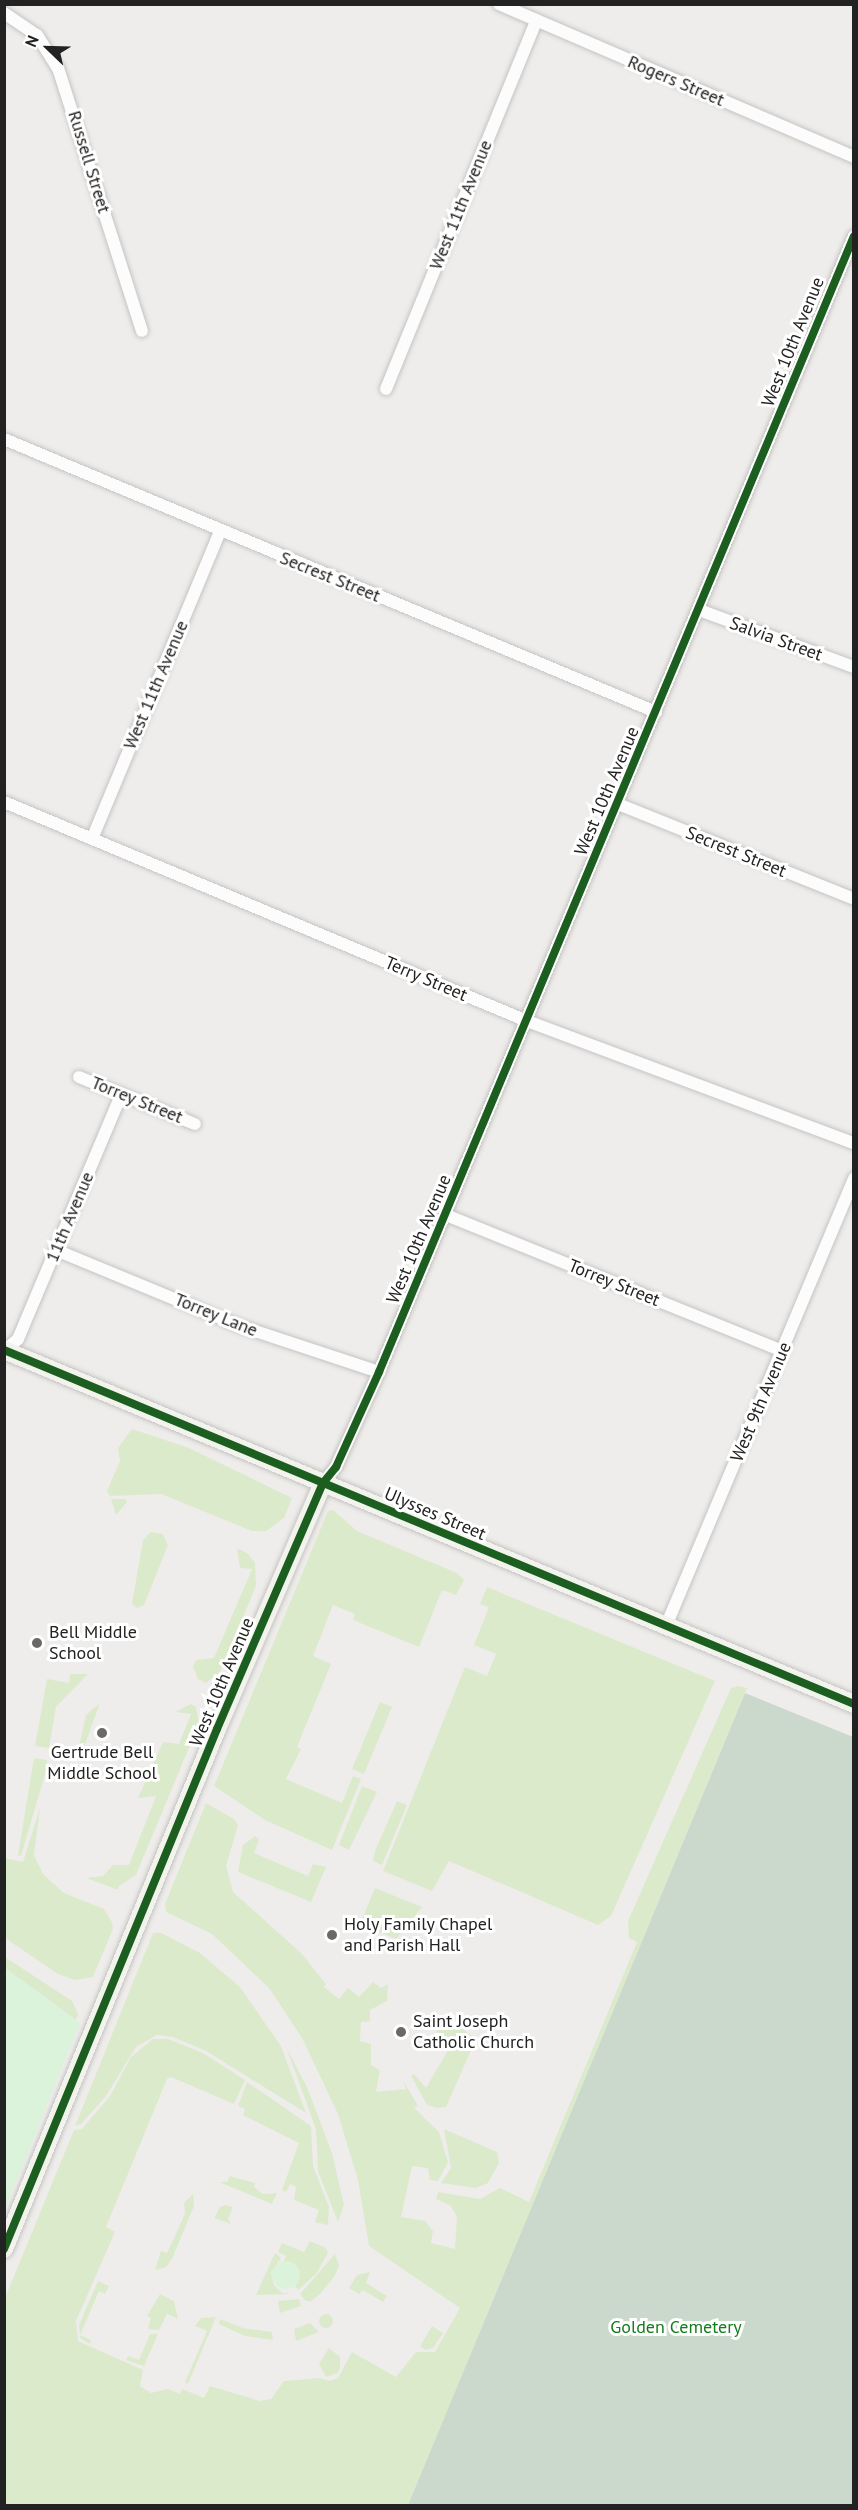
<!DOCTYPE html>
<html>
<head>
<meta charset="utf-8">
<style>
  body { margin:0 }
  #map { position:relative; width:858px; height:2510px; overflow:hidden; background:#efedeb; font-family:"PT Sans",sans-serif }
  div>[style] { position:absolute }
  .grass>* { inset:0; background:#dceacc }
  .round { border-radius:50% }
  .cemetery>* { inset:0; background:#cad9cb }
  .park>* { inset:0; background:#dbf2db }
  .roads { filter:drop-shadow(0 0 2px #c5c4c3) drop-shadow(0 0 2px #c5c4c3) }
  .street>* { height:12px; margin:-6px; padding:0 6px; transform-origin:6px; border-radius:6px; background:#fdfcfc }
  .secondary>* { height:18px; margin:-9px; padding:0 9px; transform-origin:9px; border-radius:9px; background:#f3f3ed }
  .cycleway>* { height:8px; margin:-4px; padding:0 4px; transform-origin:4px; border-radius:4px; background:#1b5e20 }
  .dots>* { width:16px; height:16px; translate:-50% -50%; box-sizing:border-box; border:3px solid #fff; border-radius:50% }
  span { translate:-50% -50%; white-space:nowrap; text-align:center; line-height:1.15; -webkit-text-stroke:6px #fff; paint-order:stroke }
  .street-label { font-size:18px; color:#222 }
  .poi-label { font-size:18px; color:#222 }
  .left { translate:0 -50%; text-align:left }
  .park-label { font-size:18px; color:#147c1b }
  .frame { position:absolute; inset:0; border:6px solid #222; pointer-events:none }
  .north { position:absolute; left:18px; top:18px; width:60px; height:60px; -webkit-text-stroke:4px #fff; paint-order:stroke; rotate:293deg; font-size:16px; font-weight:700; line-height:24px; text-align:center; color:#222 }
  .north::after { content:''; display:block; margin:auto; width:21px; height:27px; background:#222; clip-path:polygon(50% 0,100% 100%,50% 72%,0 100%) }
</style>
</head>
<body>
<div id="map">
  <div class="grass">
    <div style="clip-path:polygon(132px 1429px,189px 1448px,292px 1498px,284px 1518px,266px 1531px,252px 1531px,161px 1494px,110px 1496px,107px 1491px,120px 1461px,118px 1448px)"></div>
    <div style="clip-path:polygon(111px 1499px,125px 1499px,127px 1502px,116px 1515px)"></div>
    <div style="clip-path:polygon(333px 1510px,357px 1531px,457px 1573px,464px 1580px,456px 1595px,442px 1590px,419px 1647px,353px 1620px,355px 1614px,333px 1605px,313px 1656px,331px 1664px,297px 1747px,301px 1749px,286px 1779px,342px 1803px,353px 1776px,361px 1779px,332px 1850px,265px 1820px,214px 1786px,328px 1511px)"></div>
    <div style="clip-path:polygon(151px 1532px,163px 1534px,168px 1545px,144px 1605px,137px 1608px,132px 1604px,143px 1540px)"></div>
    <div style="clip-path:polygon(237px 1548px,247px 1553px,255px 1563px,256px 1586px,220px 1672px,206px 1683px,198px 1679px,193px 1667px,196px 1660px,214px 1658px,252px 1569px,240px 1568px)"></div>
    <div style="clip-path:polygon(487px 1587px,715px 1681px,611px 1916px,598px 1925px,449px 1861px,432px 1891px,383px 1871px,465px 1667px,487px 1676px,496px 1654px,474px 1645px,489px 1607px,480px 1604px)"></div>
    <div style="clip-path:polygon(70px 1674px,88px 1674px,56px 1707px,49px 1748px,35px 1746px,47px 1679px,69px 1683px)"></div>
    <div style="clip-path:polygon(738px 1686px,747px 1688px,408px 2505px,5px 2506px,5px 2298px,74px 2130px,82px 2129px,88px 2122px,110px 2096px,131px 2057px,153px 2039px,168px 2039px,203px 2053px,245px 2080px,234px 2104px,171px 2077px,167px 2079px,106px 2227px,115px 2232px,76px 2321px,78px 2341px,143px 2370px,140px 2386px,151px 2393px,168px 2389px,180px 2394px,182px 2389px,204px 2398px,210px 2386px,260px 2401px,271px 2399px,284px 2381px,320px 2378px,330px 2381px,338px 2378px,352px 2352px,396px 2377px,416px 2352px,435px 2352px,460px 2308px,369px 2246px,358px 2180px,338px 2114px,302px 2038px,269px 1988px,212px 1934px,166px 1912px,165px 1904px,206px 1803px,234px 1819px,238px 1825px,226px 1866px,233px 1892px,302px 1954px,326px 1984px,324px 1987px,339px 1999px,348px 1988px,359px 1997px,373px 1982px,381px 1988px,388px 1984px,387px 2001px,370px 2010px,370px 2021px,361px 2022px,360px 2041px,371px 2044px,371px 2065px,380px 2070px,376px 2092px,406px 2089px,403px 2080px,418px 2106px,414px 2108px,439px 2132px,448px 2162px,438px 2181px,430px 2180px,428px 2168px,412px 2166px,401px 2217px,425px 2221px,433px 2231px,431px 2243px,455px 2249px,457px 2217px,451px 2206px,436px 2199px,438px 2192px,480px 2199px,500px 2188px,529px 2202px,637px 1942px,629px 1938px,628px 1921px,731px 1688px)"></div>
    <div style="clip-path:polygon(380px 1702px,392px 1707px,364px 1774px,352px 1769px)"></div>
    <div style="clip-path:polygon(100px 1703px,83px 1750px,78px 1752px,86px 1715px)"></div>
    <div style="clip-path:polygon(191px 1704px,196px 1707px,199px 1724px,136px 1875px,119px 1886px,118px 1890px,86px 1878px,103px 1876px,113px 1865px,129px 1865px,156px 1796px,138px 1798px,163px 1742px,179px 1744px,191px 1714px,175px 1712px)"></div>
    <div style="clip-path:polygon(34px 1758px,47px 1760px,46px 1771px,21px 1856px,18px 1855px)"></div>
    <div style="clip-path:polygon(362px 1786px,377px 1792px,349px 1850px,339px 1845px)"></div>
    <div style="clip-path:polygon(397px 1801px,407px 1805px,382px 1865px,373px 1861px,375px 1851px)"></div>
    <div style="clip-path:polygon(40px 1808px,34px 1855px,43px 1874px,64px 1893px,104px 1909px,112px 1922px,113px 1929px,93px 1977px,75px 1980px,58px 1974px,5px 1938px,5px 1858px,23px 1862px)"></div>
    <div style="clip-path:polygon(255px 1836px,259px 1840px,254px 1853px,308px 1876px,313px 1864px,326px 1867px,311px 1902px,238px 1872px,243px 1845px)"></div>
    <div style="clip-path:polygon(375px 1888px,422px 1907px,396px 1939px,360px 1924px)"></div>
    <div style="clip-path:polygon(153px 1933px,161px 1933px,200px 1953px,240px 1987px,281px 2046px,306px 2113px,206px 2051px,173px 2037px,157px 2035px,136px 2047px,106px 2096px,81px 2124px,75px 2126px)"></div>
    <div style="clip-path:polygon(5px 1957px,72px 2001px,78px 2014px,76px 2020px,5px 1968px)"></div>
    <div style="clip-path:polygon(442px 2015px,456px 2024px,455px 2028px,460px 2027px,476px 2039px,446px 2107px,437px 2108px,427px 2105px,411px 2076px,414px 2074px,426px 2088px,451px 2045px,438px 2043px,435px 2018px)"></div>
    <div style="clip-path:polygon(286px 2047px,307px 2087px,332px 2153px,344px 2205px,338px 2222px,318px 2171px,316px 2129px)"></div>
    <div style="clip-path:polygon(247px 2082px,311px 2126px,313px 2166px,329px 2207px,328px 2225px,315px 2222px,319px 2210px,294px 2200px,296px 2187px,290px 2184px,286px 2192px,282px 2190px,299px 2143px,243px 2115px,245px 2109px,238px 2106px)"></div>
    <div style="clip-path:polygon(444px 2129px,497px 2152px,499px 2163px,488px 2183px,476px 2188px,441px 2183px,451px 2168px)"></div>
    <div style="clip-path:polygon(230px 2176px,255px 2183px,254px 2187px,263px 2194px,277px 2193px,272px 2204px,219px 2182px,227px 2182px)"></div>
    <div style="clip-path:polygon(193px 2194px,194px 2206px,172px 2259px,166px 2267px,155px 2270px,161px 2251px,167px 2253px,185px 2214px,184px 2203px)"></div>
    <div style="clip-path:polygon(225px 2205px,233px 2207px,228px 2219px,231px 2224px,214px 2218px,220px 2207px)"></div>
    <div style="clip-path:polygon(310px 2241px,326px 2248px,328px 2253px,316px 2274px,298px 2290px,295px 2286px,298px 2282px,287px 2262px,283px 2262px,286px 2256px,278px 2252px,282px 2243px,304px 2252px)"></div>
    <div style="clip-path:polygon(275px 2253px,281px 2258px,271px 2272px,274px 2285px,282px 2293px,292px 2294px,256px 2295px)"></div>
    <div style="clip-path:polygon(335px 2254px,339px 2266px,334px 2277px,321px 2293px,310px 2302px,305px 2300px,300px 2294px)"></div>
    <div style="clip-path:polygon(370px 2272px,366px 2283px,387px 2296px,383px 2302px,363px 2290px,359px 2294px,349px 2288px,357px 2275px)"></div>
    <div style="clip-path:polygon(98px 2281px,109px 2286px,105px 2294px,99px 2291px,80px 2335px,91px 2340px,90px 2344px,80px 2338px,79px 2325px)"></div>
    <div style="clip-path:polygon(160px 2294px,174px 2301px,178px 2319px,167px 2314px,159px 2330px,148px 2329px,151px 2318px,147px 2316px)"></div>
    <div style="clip-path:polygon(299px 2299px,301px 2306px,280px 2313px,278px 2301px)"></div>
    <div class="round" style="left:319px;top:2314px;width:14px;height:14px"></div>
    <div style="clip-path:polygon(216px 2317px,188px 2384px,185px 2382px,207px 2331px,195px 2326px,201px 2318px)"></div>
    <div style="clip-path:polygon(220px 2319px,243px 2328px,272px 2332px,273px 2340px,245px 2336px,219px 2324px)"></div>
    <div style="clip-path:polygon(310px 2323px,319px 2332px,296px 2341px,294px 2329px)"></div>
    <div style="clip-path:polygon(432px 2326px,443px 2333px,433px 2348px,426px 2350px,420px 2346px)"></div>
    <div style="clip-path:polygon(150px 2334px,158px 2334px,144px 2366px,126px 2360px,128px 2356px,139px 2360px)"></div>
    <div style="clip-path:polygon(329px 2348px,340px 2357px,340px 2367px,338px 2373px,326px 2377px,319px 2364px)"></div>
  </div>
  <div class="cemetery">
    <div style="clip-path:polygon(745px 1693px,853px 1737px,853px 2505px,408px 2505px)"></div>
  </div>
  <div class="park">
    <div style="clip-path:polygon(5px 1968px,80px 2023px,5px 2209px)"></div>
    <div class="round" style="left:272px;top:2261px;width:28px;height:28px"></div>
  </div>
  <div class="roads">
    <div class="street">
      <div style="left:499px;top:4px;width:387px;rotate:23.3deg"></div>
      <div style="left:4px;top:13px;width:40px;rotate:34deg"></div>
      <div style="left:37px;top:35px;width:39px;rotate:58deg"></div>
      <div style="left:58px;top:68px;width:276px;rotate:72.3deg"></div>
      <div style="left:386px;top:389px;width:397px;rotate:-67.8deg"></div>
      <div style="left:4px;top:439px;width:707px;rotate:22.72deg"></div>
      <div style="left:699px;top:610px;width:165px;rotate:20.2deg"></div>
      <div style="left:4px;top:802px;width:567px;rotate:22.72deg"></div>
      <div style="left:527px;top:1021px;width:349px;rotate:20.5deg"></div>
      <div style="left:618px;top:804px;width:254px;rotate:21.9deg"></div>
      <div style="left:92px;top:839px;width:333px;rotate:-67.4deg"></div>
      <div style="left:79px;top:1077px;width:125px;rotate:22.1deg"></div>
      <div style="left:446px;top:1215px;width:363px;rotate:22deg"></div>
      <div style="left:56px;top:1250px;width:196px;rotate:22.5deg"></div>
      <div style="left:237px;top:1325px;width:150px;rotate:18.3deg"></div>
      <div style="left:5px;top:1350px;width:17px;rotate:-40deg"></div>
      <div style="left:18px;top:1339px;width:265px;rotate:-67.1deg"></div>
      <div style="left:323px;top:1483px;width:21px;rotate:-51deg"></div>
      <div style="left:336px;top:1467px;width:104px;rotate:-65.6deg"></div>
      <div style="left:379px;top:1372px;width:1231px;rotate:-67.31deg"></div>
      <div style="left:666px;top:1626px;width:486px;rotate:-67.2deg"></div>
    </div>
    <div class="secondary">
      <div style="left:4px;top:1350px;width:921px;rotate:22.61deg"></div>
      <div style="left:4px;top:2249px;width:562px;rotate:-67.73deg"></div>
      <div style="left:217px;top:1729px;width:268px;rotate:-66.7deg"></div>
    </div>
  </div>
  <div class="cycleway">
    <div style="left:4px;top:1350px;width:921px;rotate:22.61deg"></div>
    <div style="left:4px;top:2249px;width:562px;rotate:-67.73deg"></div>
    <div style="left:217px;top:1729px;width:268px;rotate:-66.7deg"></div>
    <div style="left:323px;top:1483px;width:21px;rotate:-51deg"></div>
    <div style="left:336px;top:1467px;width:104px;rotate:-65.6deg"></div>
    <div style="left:379px;top:1372px;width:1231px;rotate:-67.31deg"></div>
  </div>
  <div class="dots">
    <div style="left:37px;top:1643px;background:#6a6968"></div>
    <div style="left:102px;top:1733px;background:#6a6968"></div>
    <div style="left:332px;top:1935px;background:#6a6968"></div>
    <div style="left:401px;top:2032px;background:#6a6968"></div>
  </div>
  <div class="street-label">
    <span style="left:676px;top:81px;rotate:23deg">Rogers Street</span>
    <span style="left:89px;top:162px;rotate:73deg">Russell Street</span>
    <span style="left:461px;top:205px;rotate:-68deg">West 11th Avenue</span>
    <span style="left:793px;top:342px;rotate:-68deg">West 10th Avenue</span>
    <span style="left:330px;top:577px;rotate:22deg">Secrest Street</span>
    <span style="left:776px;top:639px;rotate:20deg">Salvia Street</span>
    <span style="left:156px;top:685px;rotate:-67deg">West 11th Avenue</span>
    <span style="left:607px;top:791px;rotate:-67deg">West 10th Avenue</span>
    <span style="left:736px;top:852px;rotate:22deg">Secrest Street</span>
    <span style="left:426px;top:979px;rotate:23deg">Terry Street</span>
    <span style="left:137px;top:1100px;rotate:22deg">Torrey Street</span>
    <span style="left:70px;top:1217px;rotate:-67deg">11th Avenue</span>
    <span style="left:419px;top:1239px;rotate:-67deg">West 10th Avenue</span>
    <span style="left:614px;top:1283px;rotate:22deg">Torrey Street</span>
    <span style="left:216px;top:1315px;rotate:22deg">Torrey Lane</span>
    <span style="left:761px;top:1402px;rotate:-67deg">West 9th Avenue</span>
    <span style="left:435px;top:1514px;rotate:23deg">Ulysses Street</span>
    <span style="left:222px;top:1682px;rotate:-67deg">West 10th Avenue</span>
  </div>
  <div class="poi-label">
    <span class="left" style="left:49px;top:1643px">Bell Middle<br>School</span>
    <span style="left:102px;top:1763px">Gertrude Bell<br>Middle School</span>
    <span class="left" style="left:344px;top:1935px">Holy Family Chapel<br>and Parish Hall</span>
    <span class="left" style="left:413px;top:2032px">Saint Joseph<br>Catholic Church</span>
  </div>
  <div class="park-label">
    <span style="left:676px;top:2327px">Golden Cemetery</span>
  </div>
  <div class="frame"></div>
  <div class="north">N</div>
</div>
</body>
</html>
